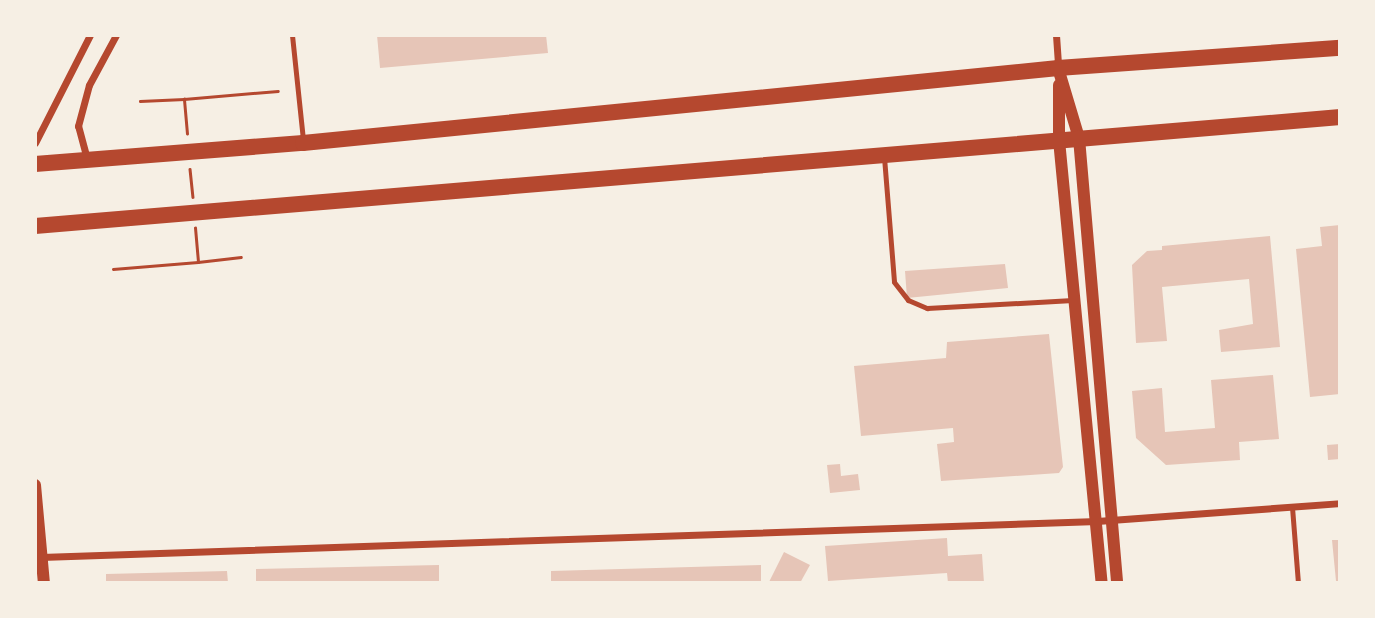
<!DOCTYPE html>
<html>
<head>
<meta charset="utf-8">
<style>
  body { margin:0 }
  #map { position:relative; width:1375px; height:618px; overflow:hidden; background:#f6efe4; font-family:Inter,sans-serif }
  div>[style] { position:absolute }
  .building>* { inset:0; background:#e6c5b7 }
  .path>* { height:2.5px; margin:-1.25px; padding:0 1.25px; transform-origin:1.25px; border-radius:1.25px; background:#b5482f }
  .service>* { height:5px; margin:-2.5px; padding:0 2.5px; transform-origin:2.5px; border-radius:2.5px; background:#b5482f }
  .minor>* { height:7px; margin:-3.5px; padding:0 3.5px; transform-origin:3.5px; border-radius:3.5px; background:#b5482f }
  .tertiary>* { height:12px; margin:-6px; padding:0 6px; transform-origin:6px; border-radius:6px; background:#b5482f }
  .primary>* { height:16px; margin:-8px; padding:0 8px; transform-origin:8px; border-radius:8px; background:#b5482f }
  span { translate:-50% -50%; white-space:nowrap; text-align:center; line-height:1.15; -webkit-text-stroke:5px #f6efe4; paint-order:stroke }
  .frame { position:absolute; inset:0; border:37px solid #f6efe4; pointer-events:none }
</style>
</head>
<body>
<div id="map">
  <div class="building">
    <div style="clip-path:polygon(377px 35px,546px 35px,548px 53px,380px 68px)"></div>
    <div style="clip-path:polygon(1340px 225px,1340px 394px,1310px 397px,1296px 249px,1322px 246px,1320px 227px)"></div>
    <div style="clip-path:polygon(1270px 236px,1280px 347px,1221px 352px,1219px 330px,1253px 324px,1249px 279px,1162px 287px,1167px 341px,1136px 343px,1132px 265px,1147px 251px,1162px 250px,1162px 246px)"></div>
    <div style="clip-path:polygon(1005px 264px,1008px 288px,907px 298px,905px 271px)"></div>
    <div style="clip-path:polygon(1049px 334px,1063px 467px,1059px 473px,941px 481px,937px 444px,954px 442px,953px 428px,861px 436px,854px 366px,946px 358px,947px 342px)"></div>
    <div style="clip-path:polygon(1273px 375px,1279px 439px,1239px 442px,1240px 460px,1166px 465px,1136px 438px,1132px 391px,1162px 388px,1165px 432px,1215px 428px,1211px 380px)"></div>
    <div style="clip-path:polygon(1340px 444px,1340px 459px,1328px 460px,1327px 445px)"></div>
    <div style="clip-path:polygon(840px 464px,841px 476px,858px 474px,860px 490px,830px 493px,827px 465px)"></div>
    <div style="clip-path:polygon(947px 538px,948px 556px,982px 554px,984px 583px,948px 583px,947px 573px,828px 581px,825px 546px)"></div>
    <div style="clip-path:polygon(1332px 540px,1340px 540px,1340px 581px,1336px 581px)"></div>
    <div style="clip-path:polygon(784px 552px,810px 565px,800px 583px,769px 582px)"></div>
    <div style="clip-path:polygon(439px 565px,439px 583px,256px 583px,256px 569px)"></div>
    <div style="clip-path:polygon(761px 565px,761px 583px,551px 583px,551px 571px)"></div>
    <div style="clip-path:polygon(227px 571px,228px 583px,106px 583px,106px 574px)"></div>
  </div>
  <div class="path">
    <div style="left:140px;top:101px;width:44px;rotate:-2.6deg"></div>
    <div style="left:187px;top:134px;width:35px;rotate:-95deg"></div>
    <div style="left:184px;top:99px;width:94px;rotate:-4.9deg"></div>
    <div style="left:190px;top:169px;width:28px;rotate:84deg"></div>
    <div style="left:198px;top:262px;width:43px;rotate:-6.6deg"></div>
    <div style="left:113px;top:269px;width:85px;rotate:-4.7deg"></div>
    <div style="left:198px;top:262px;width:34px;rotate:-95deg"></div>
  </div>
  <div class="service">
    <div style="left:292px;top:35px;width:106px;rotate:84deg"></div>
    <div style="left:884px;top:157px;width:125px;rotate:85.4deg"></div>
    <div style="left:894px;top:282px;width:23px;rotate:52deg"></div>
    <div style="left:908px;top:300px;width:21px;rotate:23deg"></div>
    <div style="left:927px;top:308px;width:146px;rotate:-3.1deg"></div>
    <div style="left:1292px;top:507px;width:76px;rotate:85.5deg"></div>
  </div>
  <div class="minor">
    <div style="left:1056px;top:35px;width:32px;rotate:86deg"></div>
    <div style="left:35px;top:143px;width:121px;rotate:-63deg"></div>
    <div style="left:87px;top:159px;width:34px;rotate:-105deg"></div>
    <div style="left:78px;top:126px;width:42px;rotate:-75deg"></div>
    <div style="left:89px;top:85px;width:57px;rotate:-61.6deg"></div>
    <div style="left:41px;top:557px;width:1057px;rotate:-1.95deg"></div>
    <div style="left:1097px;top:521px;width:244px;rotate:-4.2deg"></div>
  </div>
  <div class="tertiary">
    <div style="left:1058px;top:68px;width:73px;rotate:73.3deg"></div>
    <div style="left:1079px;top:138px;width:447px;rotate:85.1deg"></div>
    <div style="left:1059px;top:85px;width:55px;rotate:90deg"></div>
    <div style="left:1059px;top:140px;width:445px;rotate:84.5deg"></div>
    <div style="left:35px;top:485px;width:98px;rotate:84.8deg"></div>
  </div>
  <div class="primary">
    <div style="left:35px;top:164px;width:269px;rotate:-4.5deg"></div>
    <div style="left:303px;top:143px;width:759px;rotate:-5.67deg"></div>
    <div style="left:1058px;top:68px;width:283px;rotate:-4.1deg"></div>
    <div style="left:35px;top:226px;width:1310px;rotate:-4.77deg"></div>
  </div>
  <div class="frame"></div>
</div>
</body>
</html>
